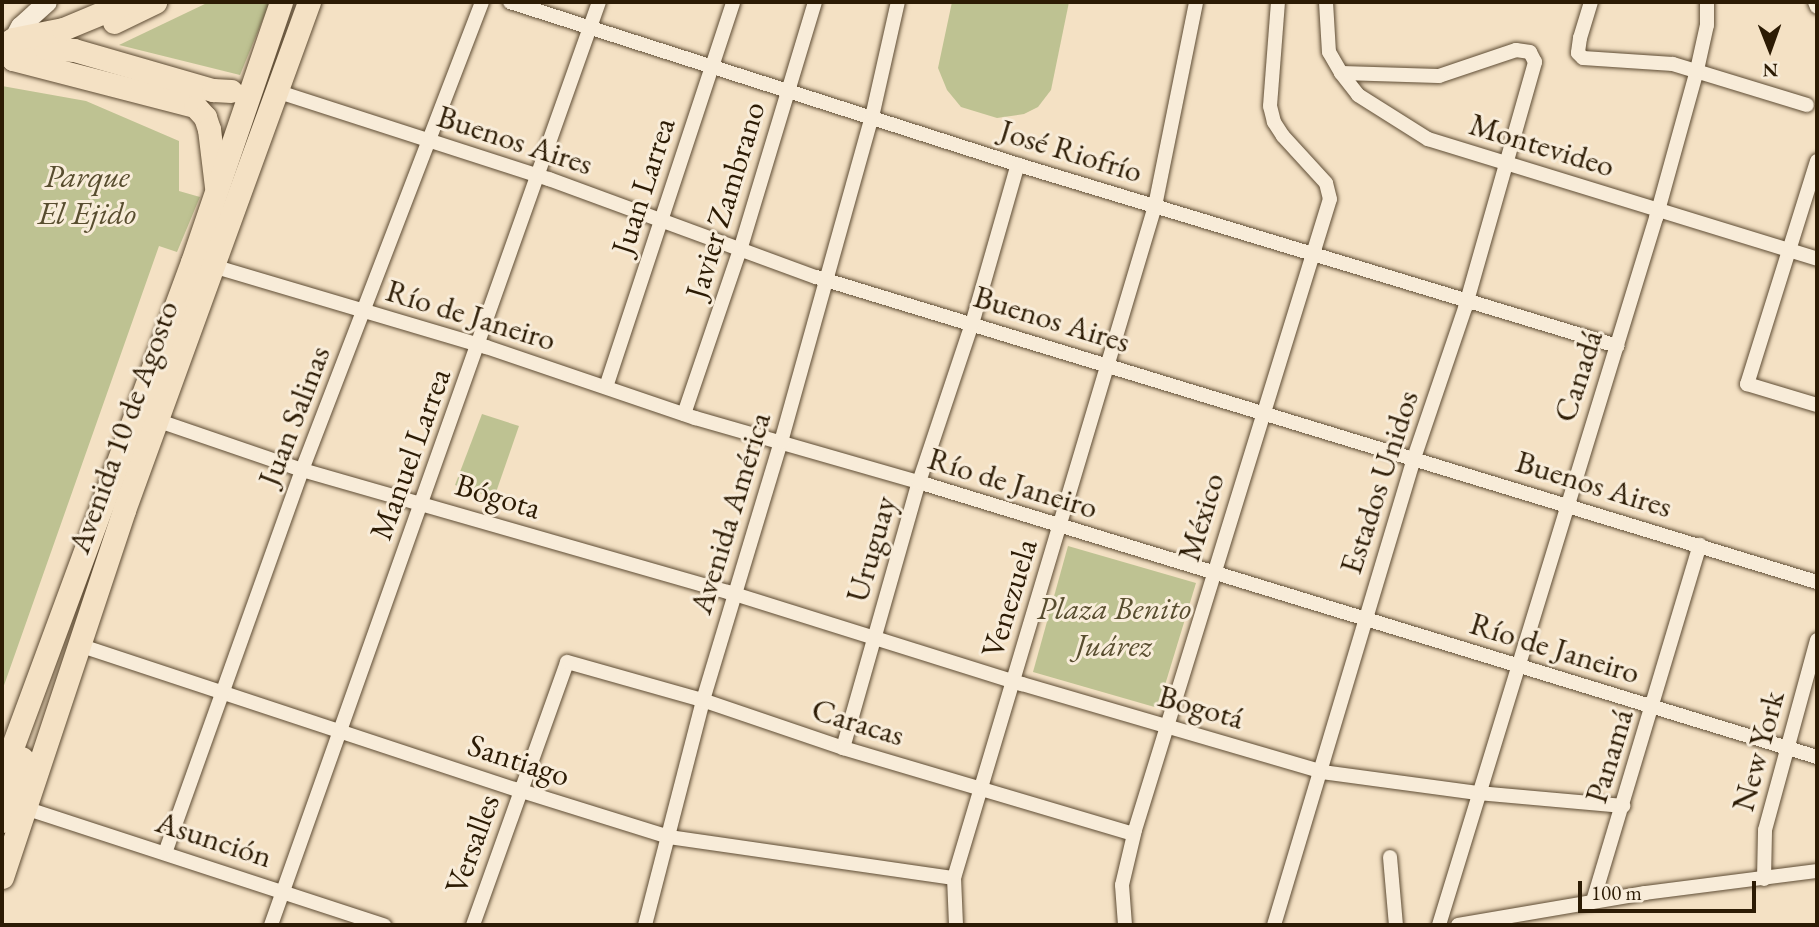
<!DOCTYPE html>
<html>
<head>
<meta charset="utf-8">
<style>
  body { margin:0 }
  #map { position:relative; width:1819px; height:927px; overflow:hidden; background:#f4e1c4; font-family:"EB Garamond",serif }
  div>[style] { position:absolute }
  .green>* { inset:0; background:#bec292 }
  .roads { filter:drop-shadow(0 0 2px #5e4c34) drop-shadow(0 0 2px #5e4c34) }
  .street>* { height:14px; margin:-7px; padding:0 7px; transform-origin:7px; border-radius:7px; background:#f8ecd9 }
  .secondary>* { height:19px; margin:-9.5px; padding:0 9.5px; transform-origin:9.5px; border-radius:9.5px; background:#f8ecd9 }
  .primary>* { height:23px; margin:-11.5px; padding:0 11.5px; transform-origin:11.5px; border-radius:11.5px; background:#f4e1c4 }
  span { translate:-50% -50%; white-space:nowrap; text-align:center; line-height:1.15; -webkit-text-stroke:6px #f8ecd9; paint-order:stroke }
  .street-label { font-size:32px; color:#2c1b04 }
  .park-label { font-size:32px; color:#584d2f; font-style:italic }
  .frame { position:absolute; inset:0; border:4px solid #2c1b04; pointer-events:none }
  .north { position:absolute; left:1735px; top:14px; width:70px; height:70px; -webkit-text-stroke:5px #f8ecd9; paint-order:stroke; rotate:179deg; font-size:19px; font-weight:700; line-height:28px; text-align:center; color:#2c1b04 }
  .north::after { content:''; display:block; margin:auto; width:24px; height:32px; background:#2c1b04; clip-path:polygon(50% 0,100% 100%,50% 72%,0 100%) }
  .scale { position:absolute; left:1578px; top:881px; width:178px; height:32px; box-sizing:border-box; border:4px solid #2c1b04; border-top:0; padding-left:9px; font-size:21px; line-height:24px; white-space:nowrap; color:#2c1b04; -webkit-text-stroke:5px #f8ecd9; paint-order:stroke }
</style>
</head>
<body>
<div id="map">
  <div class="green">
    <div style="clip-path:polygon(209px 2px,270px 2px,240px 75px,119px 45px)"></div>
    <div style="clip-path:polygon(952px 2px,1069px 2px,1051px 90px,1038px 107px,1024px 114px,997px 118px,961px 107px,947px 90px,938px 68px)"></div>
    <div style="clip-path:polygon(2px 86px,86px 101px,179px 141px,179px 191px,200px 197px,177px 252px,159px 246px,2px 691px)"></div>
    <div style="clip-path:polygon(482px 414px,519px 426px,494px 498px,455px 485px)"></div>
    <div style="clip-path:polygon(1068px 546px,1196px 583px,1158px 708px,1033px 672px)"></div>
  </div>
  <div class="roads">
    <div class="street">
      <div style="left:510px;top:2px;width:538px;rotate:17.76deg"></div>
      <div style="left:1022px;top:166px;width:622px;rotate:16.83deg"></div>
      <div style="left:1326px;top:2px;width:50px;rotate:86.6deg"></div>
      <div style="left:1329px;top:52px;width:24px;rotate:60deg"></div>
      <div style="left:1341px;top:73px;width:28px;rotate:52deg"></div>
      <div style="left:1358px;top:95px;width:83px;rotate:32.2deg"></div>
      <div style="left:1428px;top:139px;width:407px;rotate:17.1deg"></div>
      <div style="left:1591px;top:2px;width:38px;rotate:107deg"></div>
      <div style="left:1580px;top:38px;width:15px;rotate:98deg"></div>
      <div style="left:1578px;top:53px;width:7px;rotate:45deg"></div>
      <div style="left:1583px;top:58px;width:90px;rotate:3.8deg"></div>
      <div style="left:1673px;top:64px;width:140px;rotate:17deg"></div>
      <div style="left:1815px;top:2px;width:5px;rotate:68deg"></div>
      <div style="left:276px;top:91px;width:287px;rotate:17.9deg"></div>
      <div style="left:549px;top:179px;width:284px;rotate:20.2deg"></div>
      <div style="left:816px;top:277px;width:1046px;rotate:16.95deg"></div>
      <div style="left:1817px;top:161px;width:234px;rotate:107.4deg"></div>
      <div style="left:1747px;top:384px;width:73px;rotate:16.7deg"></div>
      <div style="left:206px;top:264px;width:292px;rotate:16.5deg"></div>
      <div style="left:486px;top:347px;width:221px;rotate:18.8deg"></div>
      <div style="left:695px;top:418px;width:242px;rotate:16deg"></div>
      <div style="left:928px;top:485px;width:930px;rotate:17.01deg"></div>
      <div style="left:606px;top:387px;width:405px;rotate:-71.7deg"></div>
      <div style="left:684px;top:414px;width:176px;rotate:-71.2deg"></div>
      <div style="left:741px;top:247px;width:256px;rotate:-73.2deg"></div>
      <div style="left:150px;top:418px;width:161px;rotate:18.9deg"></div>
      <div style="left:302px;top:470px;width:443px;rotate:16deg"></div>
      <div style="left:728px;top:592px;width:308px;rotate:17.4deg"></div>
      <div style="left:1022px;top:684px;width:313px;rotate:16.3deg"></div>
      <div style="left:1322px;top:772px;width:157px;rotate:7.7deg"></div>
      <div style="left:1478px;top:793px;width:146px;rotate:5.1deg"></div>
      <div style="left:79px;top:645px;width:459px;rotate:18.3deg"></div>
      <div style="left:515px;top:789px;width:161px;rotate:17.3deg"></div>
      <div style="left:669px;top:837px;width:288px;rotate:8.2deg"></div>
      <div style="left:843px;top:748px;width:277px;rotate:-74.1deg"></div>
      <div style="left:919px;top:482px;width:167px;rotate:-71.5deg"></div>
      <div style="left:972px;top:324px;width:166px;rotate:-74deg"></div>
      <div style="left:25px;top:808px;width:378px;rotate:18.1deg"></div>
      <div style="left:165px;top:853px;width:407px;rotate:-70.3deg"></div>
      <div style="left:302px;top:470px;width:501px;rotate:-68.96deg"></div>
      <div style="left:1390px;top:857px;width:68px;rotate:85deg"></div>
      <div style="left:1764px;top:879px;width:49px;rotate:-88.8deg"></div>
      <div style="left:1765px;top:830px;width:197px;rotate:-74.7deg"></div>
      <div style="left:1593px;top:901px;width:372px;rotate:-73.3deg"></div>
      <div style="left:271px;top:925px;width:980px;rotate:-70.44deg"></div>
      <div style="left:473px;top:925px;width:279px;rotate:-70.3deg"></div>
      <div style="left:567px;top:662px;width:137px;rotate:15.7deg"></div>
      <div style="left:699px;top:699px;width:152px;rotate:18.8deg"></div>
      <div style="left:843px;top:748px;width:303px;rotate:16.5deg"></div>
      <div style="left:645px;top:925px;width:232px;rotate:-75.5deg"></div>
      <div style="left:703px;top:700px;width:270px;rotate:-73.2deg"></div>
      <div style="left:781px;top:442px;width:337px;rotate:-74.4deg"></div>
      <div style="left:872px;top:117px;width:118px;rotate:-77.3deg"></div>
      <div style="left:956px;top:925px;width:47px;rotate:-92.4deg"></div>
      <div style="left:954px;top:878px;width:701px;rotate:-73.35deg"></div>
      <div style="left:1155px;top:206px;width:208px;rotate:-78.6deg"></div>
      <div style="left:1125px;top:925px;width:40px;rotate:-94.3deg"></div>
      <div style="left:1122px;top:885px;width:57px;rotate:-76.7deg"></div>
      <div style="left:1135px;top:830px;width:660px;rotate:-72.83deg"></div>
      <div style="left:1330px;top:199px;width:16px;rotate:-104deg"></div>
      <div style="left:1326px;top:183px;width:64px;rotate:-132.5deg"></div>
      <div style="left:1283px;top:136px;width:17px;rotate:-123deg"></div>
      <div style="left:1274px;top:122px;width:16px;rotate:-104deg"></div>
      <div style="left:1270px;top:106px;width:104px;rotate:-85.6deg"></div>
      <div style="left:1274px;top:925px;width:488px;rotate:-73.3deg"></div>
      <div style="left:1414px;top:458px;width:158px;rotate:-71.2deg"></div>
      <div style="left:1465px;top:308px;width:256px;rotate:-74.1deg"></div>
      <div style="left:1535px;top:62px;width:11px;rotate:-117deg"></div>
      <div style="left:1530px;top:52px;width:14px;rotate:-172deg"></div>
      <div style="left:1516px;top:50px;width:81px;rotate:161.3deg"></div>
      <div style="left:1439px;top:76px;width:98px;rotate:-178.2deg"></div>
      <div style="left:1439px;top:925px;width:740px;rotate:-72.94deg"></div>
      <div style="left:1656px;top:218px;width:154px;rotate:-74.5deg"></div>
      <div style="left:1697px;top:70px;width:46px;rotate:-77.5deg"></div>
      <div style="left:1707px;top:25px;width:23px;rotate:-90deg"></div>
      <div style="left:1458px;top:925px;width:190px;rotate:-9.7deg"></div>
      <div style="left:1645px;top:893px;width:173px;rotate:-7.3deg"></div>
    </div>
    <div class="secondary">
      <div style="left:3px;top:41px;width:10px;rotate:-11deg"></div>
      <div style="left:13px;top:39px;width:15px;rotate:-62deg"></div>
      <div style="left:20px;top:26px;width:36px;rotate:-42deg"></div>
    </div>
    <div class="primary">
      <div style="left:114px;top:22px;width:46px;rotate:-26deg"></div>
      <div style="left:13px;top:59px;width:188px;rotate:14.5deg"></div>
      <div style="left:195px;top:106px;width:15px;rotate:48deg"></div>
      <div style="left:205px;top:117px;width:13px;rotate:72deg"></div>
      <div style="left:209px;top:129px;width:58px;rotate:83.1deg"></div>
      <div style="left:13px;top:59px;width:34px;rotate:-19deg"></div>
      <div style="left:45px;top:48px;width:29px;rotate:4deg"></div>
      <div style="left:74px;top:50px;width:145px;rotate:16.1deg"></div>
      <div style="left:213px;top:90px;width:18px;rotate:3deg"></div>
      <div style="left:13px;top:59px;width:20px;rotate:-90deg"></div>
      <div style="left:13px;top:39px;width:51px;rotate:-11.3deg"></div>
      <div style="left:63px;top:29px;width:70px;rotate:-22.6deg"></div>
      <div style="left:2px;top:775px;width:547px;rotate:-69.68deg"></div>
      <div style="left:192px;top:262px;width:275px;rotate:-71.1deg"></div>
      <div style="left:2px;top:821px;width:66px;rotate:-72.4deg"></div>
      <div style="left:2px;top:877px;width:387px;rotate:-71.6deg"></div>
      <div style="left:124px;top:510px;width:541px;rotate:-69.99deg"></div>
    </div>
  </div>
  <div class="street-label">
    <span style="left:515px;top:140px;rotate:18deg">Buenos Aires</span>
    <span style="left:1542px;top:145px;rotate:17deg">Montevideo</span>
    <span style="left:1071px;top:151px;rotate:17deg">José Riofrío</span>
    <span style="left:643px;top:186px;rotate:-72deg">Juan Larrea</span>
    <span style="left:725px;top:200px;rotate:-73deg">Javier Zambrano</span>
    <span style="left:471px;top:315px;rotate:17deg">Río de Janeiro</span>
    <span style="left:1052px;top:319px;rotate:17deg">Buenos Aires</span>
    <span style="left:1578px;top:376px;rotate:-72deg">Canadá</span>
    <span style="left:294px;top:416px;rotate:-69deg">Juan Salinas</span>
    <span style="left:123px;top:427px;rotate:-70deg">Avenida 10 de Agosto</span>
    <span style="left:410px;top:454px;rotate:-70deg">Manuel Larrea</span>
    <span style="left:1379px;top:482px;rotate:-72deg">Estados Unidos</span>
    <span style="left:1013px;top:483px;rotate:17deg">Río de Janeiro</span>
    <span style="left:1594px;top:484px;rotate:17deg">Buenos Aires</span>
    <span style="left:498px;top:496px;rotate:17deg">Bógota</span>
    <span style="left:730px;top:513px;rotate:-73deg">Avenida América</span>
    <span style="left:1201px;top:517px;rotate:-73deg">México</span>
    <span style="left:871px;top:549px;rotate:-74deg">Uruguay</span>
    <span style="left:1009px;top:598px;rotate:-73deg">Venezuela</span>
    <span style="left:1555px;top:648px;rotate:17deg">Río de Janeiro</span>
    <span style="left:1201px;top:707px;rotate:16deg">Bogotá</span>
    <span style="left:858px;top:722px;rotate:17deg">Caracas</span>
    <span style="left:1758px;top:751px;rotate:-75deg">New York</span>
    <span style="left:1609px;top:756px;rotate:-73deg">Panamá</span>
    <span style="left:519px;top:760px;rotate:18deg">Santiago</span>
    <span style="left:214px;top:839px;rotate:18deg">Asunción</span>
    <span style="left:472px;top:844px;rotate:-70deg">Versalles</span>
  </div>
  <div class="park-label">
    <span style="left:87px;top:195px">Parque<br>El Ejido</span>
    <span style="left:1114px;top:627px">Plaza Benito<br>Juárez</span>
  </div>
  <div class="frame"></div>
  <div class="north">N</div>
  <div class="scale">100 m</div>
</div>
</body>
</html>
